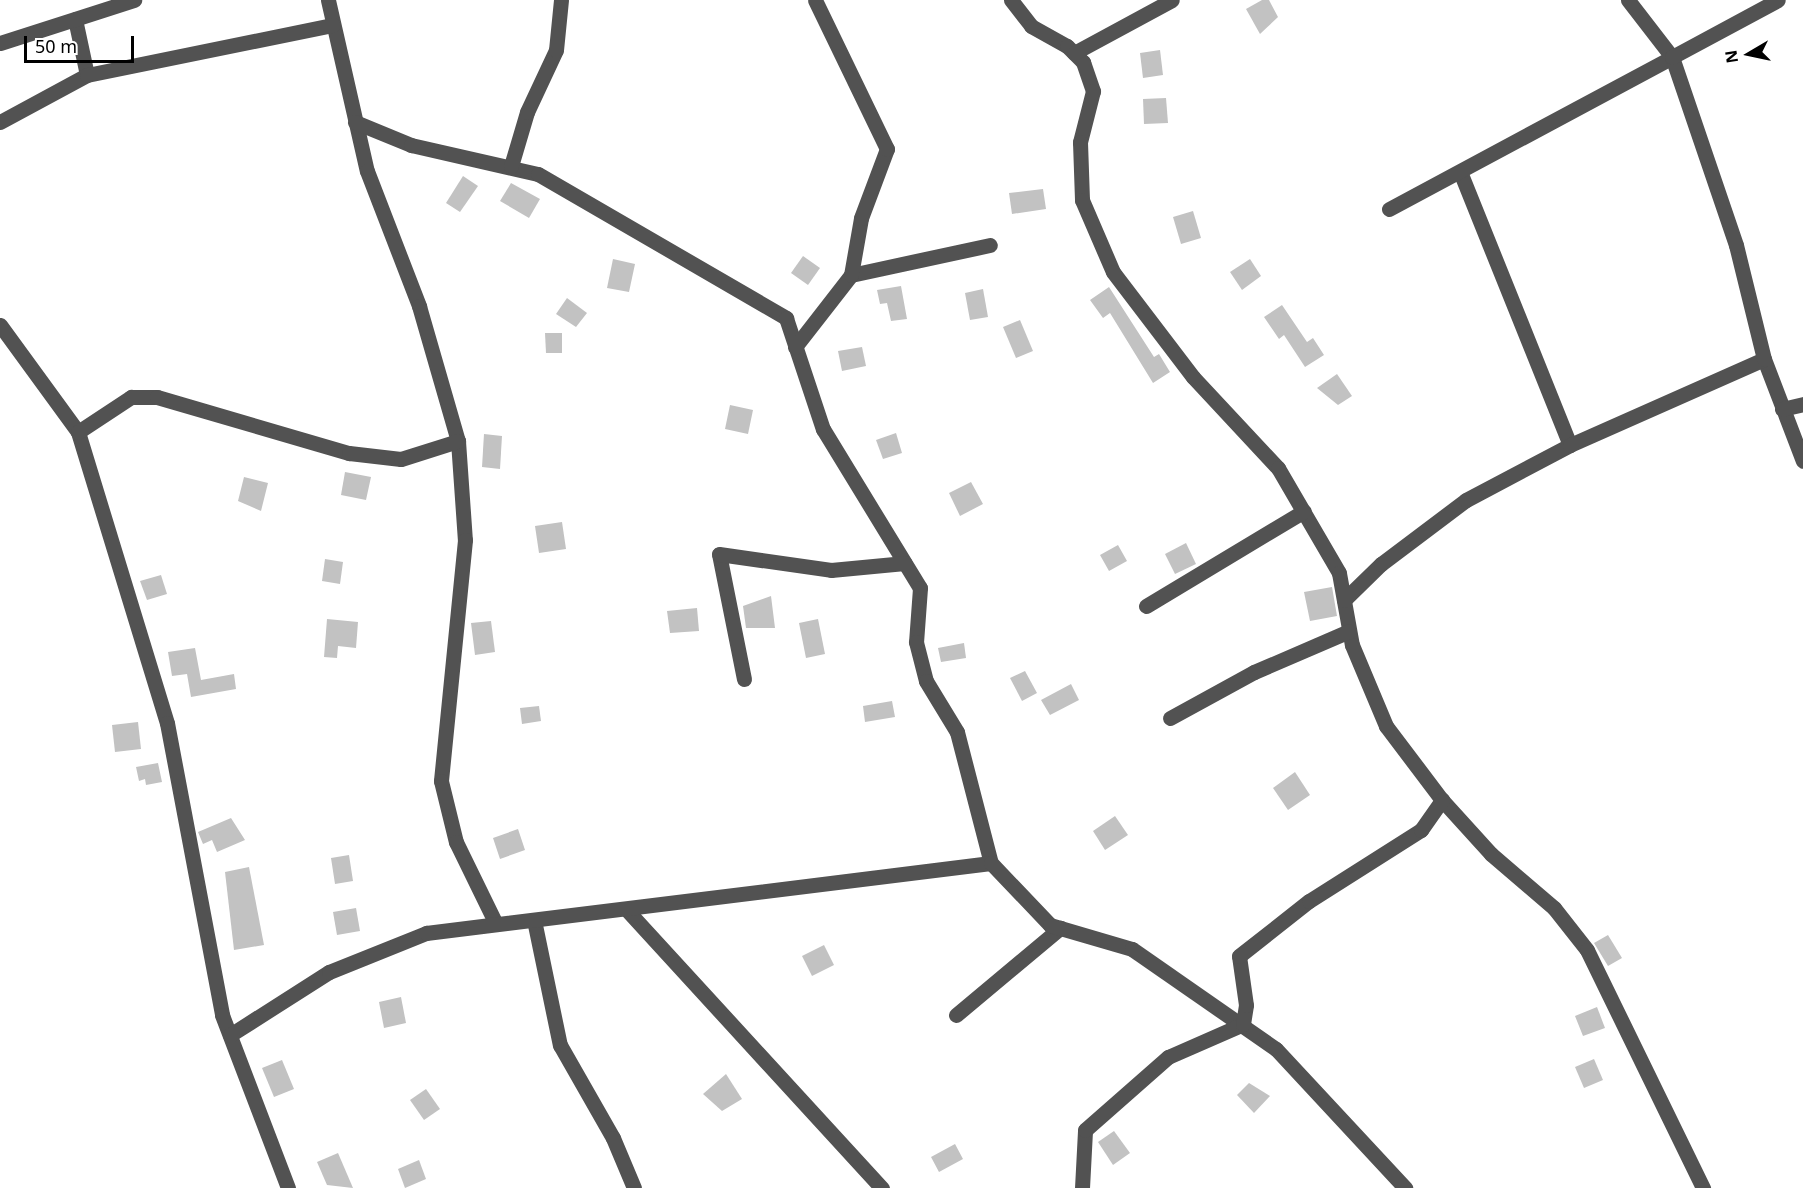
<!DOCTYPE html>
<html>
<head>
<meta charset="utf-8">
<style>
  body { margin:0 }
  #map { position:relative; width:1803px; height:1188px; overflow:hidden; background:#fff; font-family:"Noto Sans",sans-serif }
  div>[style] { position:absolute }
  .building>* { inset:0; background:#c2c2c2 }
  .minor>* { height:15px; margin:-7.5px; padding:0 7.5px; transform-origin:7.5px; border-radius:7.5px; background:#525252 }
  span { translate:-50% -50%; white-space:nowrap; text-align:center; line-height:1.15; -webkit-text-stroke:5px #fff; paint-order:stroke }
  .north { position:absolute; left:1719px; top:24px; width:60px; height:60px; -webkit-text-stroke:4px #fff; paint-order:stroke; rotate:261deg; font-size:16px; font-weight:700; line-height:24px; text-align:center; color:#000 }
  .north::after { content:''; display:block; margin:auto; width:21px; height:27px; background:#000; clip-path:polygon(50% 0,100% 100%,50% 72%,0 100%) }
  .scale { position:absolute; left:24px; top:36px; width:110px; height:27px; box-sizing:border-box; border:3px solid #000; border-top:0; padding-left:8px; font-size:18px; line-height:21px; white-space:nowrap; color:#000; -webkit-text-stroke:4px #fff; paint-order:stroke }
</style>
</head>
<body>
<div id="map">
  <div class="building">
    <div style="clip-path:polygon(1262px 0,1269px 0,1278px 17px,1260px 34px,1246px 9px)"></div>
    <div style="clip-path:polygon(1160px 50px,1163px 75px,1143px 78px,1140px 53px)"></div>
    <div style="clip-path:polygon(1166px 98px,1168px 123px,1144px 124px,1143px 99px)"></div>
    <div style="clip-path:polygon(463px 176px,478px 186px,460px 212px,446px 203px)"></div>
    <div style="clip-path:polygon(511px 183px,540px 199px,529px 218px,500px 201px)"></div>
    <div style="clip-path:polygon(1043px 189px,1046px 209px,1012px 214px,1009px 193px)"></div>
    <div style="clip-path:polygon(1193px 211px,1201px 238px,1181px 244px,1173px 217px)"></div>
    <div style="clip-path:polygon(803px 256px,820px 268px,808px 285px,791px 273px)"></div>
    <div style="clip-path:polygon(613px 259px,635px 264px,629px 292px,607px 288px)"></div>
    <div style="clip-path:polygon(1250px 259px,1261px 276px,1242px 290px,1230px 272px)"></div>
    <div style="clip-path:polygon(901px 286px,907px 319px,891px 321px,887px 303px,880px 304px,877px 290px)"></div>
    <div style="clip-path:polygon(1109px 287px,1154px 357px,1159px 354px,1170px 372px,1153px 383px,1110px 313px,1103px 318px,1090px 300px)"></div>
    <div style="clip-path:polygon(983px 289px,988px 317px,970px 320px,965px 293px)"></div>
    <div style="clip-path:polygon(567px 298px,587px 313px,576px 327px,556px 314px)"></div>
    <div style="clip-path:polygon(1282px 305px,1307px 342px,1313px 338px,1324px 355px,1305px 367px,1284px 335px,1279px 339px,1264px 317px)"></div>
    <div style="clip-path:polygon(1020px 320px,1033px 351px,1016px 358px,1003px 327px)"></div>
    <div style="clip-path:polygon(545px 333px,562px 333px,562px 353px,546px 353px)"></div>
    <div style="clip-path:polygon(862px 347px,866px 366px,842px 371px,838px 351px)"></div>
    <div style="clip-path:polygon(1337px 374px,1352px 396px,1338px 405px,1317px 388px)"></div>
    <div style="clip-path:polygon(730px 405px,753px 410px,748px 434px,725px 429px)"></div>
    <div style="clip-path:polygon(896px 433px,902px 453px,883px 459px,876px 440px)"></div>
    <div style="clip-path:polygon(484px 434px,502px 436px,500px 469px,482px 467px)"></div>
    <div style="clip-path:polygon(345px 472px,371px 477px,366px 500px,341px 495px)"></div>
    <div style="clip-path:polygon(244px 477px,268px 483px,261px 511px,238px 501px)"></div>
    <div style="clip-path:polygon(971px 482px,983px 504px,960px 516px,949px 493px)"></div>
    <div style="clip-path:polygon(562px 522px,566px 549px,539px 553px,535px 526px)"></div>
    <div style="clip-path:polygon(1186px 543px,1196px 564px,1175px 574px,1165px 554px)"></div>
    <div style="clip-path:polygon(1118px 545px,1127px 561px,1109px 571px,1100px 555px)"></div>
    <div style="clip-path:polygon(325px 559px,343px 562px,340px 584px,322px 581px)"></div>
    <div style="clip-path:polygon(161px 575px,167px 594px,147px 600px,140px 581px)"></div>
    <div style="clip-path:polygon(1332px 587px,1337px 616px,1310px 621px,1304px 592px)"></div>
    <div style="clip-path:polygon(771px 596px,775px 628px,746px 628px,743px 606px)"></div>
    <div style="clip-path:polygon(697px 608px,699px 631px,670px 633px,667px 611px)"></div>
    <div style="clip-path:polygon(327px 619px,358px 622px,356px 648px,338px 646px,337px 658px,324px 657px)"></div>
    <div style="clip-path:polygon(818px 619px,825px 654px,806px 658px,799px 623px)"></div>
    <div style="clip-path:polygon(491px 621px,495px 652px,475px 655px,471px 623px)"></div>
    <div style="clip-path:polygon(964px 643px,966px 658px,941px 662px,938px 648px)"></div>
    <div style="clip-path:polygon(195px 648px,201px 680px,234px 674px,236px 689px,191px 697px,187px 674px,172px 676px,168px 652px)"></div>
    <div style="clip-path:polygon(1025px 671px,1037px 693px,1022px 701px,1010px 678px)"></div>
    <div style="clip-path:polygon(1071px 684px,1079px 700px,1050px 715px,1041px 700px)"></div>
    <div style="clip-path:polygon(892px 701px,895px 717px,865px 722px,863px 706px)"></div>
    <div style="clip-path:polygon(539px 706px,541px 721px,522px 724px,520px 708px)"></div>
    <div style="clip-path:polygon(138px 722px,141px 749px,115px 752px,112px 725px)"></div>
    <div style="clip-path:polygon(158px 763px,162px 782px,146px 785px,145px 779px,139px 781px,136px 767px)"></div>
    <div style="clip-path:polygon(1295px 772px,1310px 795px,1288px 810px,1273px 788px)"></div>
    <div style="clip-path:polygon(1115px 816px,1128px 835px,1105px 850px,1093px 831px)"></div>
    <div style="clip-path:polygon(231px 818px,245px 840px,217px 852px,212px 840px,203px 844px,198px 832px)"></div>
    <div style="clip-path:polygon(518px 829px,525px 850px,500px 859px,493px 838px)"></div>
    <div style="clip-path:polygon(349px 855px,353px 881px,335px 884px,331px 858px)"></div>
    <div style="clip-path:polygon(249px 867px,264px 945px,234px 950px,225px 872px)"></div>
    <div style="clip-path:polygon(356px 908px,360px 931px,337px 935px,333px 912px)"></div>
    <div style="clip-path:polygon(1608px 935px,1622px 958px,1608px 966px,1594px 943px)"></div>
    <div style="clip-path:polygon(824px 945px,834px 965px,812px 976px,802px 956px)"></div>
    <div style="clip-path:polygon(401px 997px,406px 1023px,384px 1028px,379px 1002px)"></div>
    <div style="clip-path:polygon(1597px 1007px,1605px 1028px,1583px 1036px,1575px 1016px)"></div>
    <div style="clip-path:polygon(1594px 1059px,1603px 1080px,1584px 1088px,1575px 1067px)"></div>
    <div style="clip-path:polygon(282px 1060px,294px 1089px,274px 1097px,262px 1068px)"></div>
    <div style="clip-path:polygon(726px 1074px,742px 1099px,722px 1111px,703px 1094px)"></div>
    <div style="clip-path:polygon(1249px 1083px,1270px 1096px,1254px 1113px,1237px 1095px)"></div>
    <div style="clip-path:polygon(426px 1089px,440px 1109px,424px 1120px,410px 1100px)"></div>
    <div style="clip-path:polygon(1114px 1131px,1130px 1153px,1113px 1165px,1098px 1142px)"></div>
    <div style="clip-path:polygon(955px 1144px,963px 1159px,939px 1172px,931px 1157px)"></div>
    <div style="clip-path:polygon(338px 1153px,353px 1188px,327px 1185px,317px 1162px)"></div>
    <div style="clip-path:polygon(419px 1160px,426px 1179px,405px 1188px,398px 1169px)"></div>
  </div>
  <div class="minor">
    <div style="left:328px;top:0;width:175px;rotate:77.2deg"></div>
    <div style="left:367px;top:171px;width:145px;rotate:68.9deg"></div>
    <div style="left:419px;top:306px;width:141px;rotate:73.9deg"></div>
    <div style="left:458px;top:441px;width:99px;rotate:86deg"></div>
    <div style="left:465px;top:540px;width:242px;rotate:95.7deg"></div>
    <div style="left:441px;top:781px;width:63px;rotate:76.2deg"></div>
    <div style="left:456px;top:842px;width:91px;rotate:64deg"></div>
    <div style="left:1011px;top:0;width:33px;rotate:52deg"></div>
    <div style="left:1031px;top:26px;width:41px;rotate:29.1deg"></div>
    <div style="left:1067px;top:46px;width:23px;rotate:45deg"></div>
    <div style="left:1083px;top:62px;width:31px;rotate:71deg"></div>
    <div style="left:1093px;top:91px;width:53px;rotate:104.3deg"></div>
    <div style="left:1080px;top:142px;width:58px;rotate:88deg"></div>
    <div style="left:1082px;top:200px;width:78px;rotate:66.7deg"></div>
    <div style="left:1113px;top:272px;width:132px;rotate:52.7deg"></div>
    <div style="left:1193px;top:377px;width:125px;rotate:47deg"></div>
    <div style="left:1278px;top:468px;width:121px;rotate:59.8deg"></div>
    <div style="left:1339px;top:573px;width:73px;rotate:79.8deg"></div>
    <div style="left:1352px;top:645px;width:88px;rotate:67.2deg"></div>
    <div style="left:1386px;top:726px;width:93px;rotate:52.9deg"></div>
    <div style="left:1442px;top:800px;width:73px;rotate:47.8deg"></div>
    <div style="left:1491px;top:854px;width:83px;rotate:40.6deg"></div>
    <div style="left:1554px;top:908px;width:53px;rotate:51.8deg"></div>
    <div style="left:1587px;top:950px;width:265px;rotate:64deg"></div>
    <div style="left:75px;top:19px;width:57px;rotate:77.9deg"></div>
    <div style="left:0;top:43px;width:141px;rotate:-17.8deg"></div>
    <div style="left:1074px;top:53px;width:111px;rotate:-28.4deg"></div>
    <div style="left:0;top:122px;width:99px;rotate:-28.4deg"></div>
    <div style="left:87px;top:75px;width:251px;rotate:-11.5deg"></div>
    <div style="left:355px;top:122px;width:61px;rotate:22.3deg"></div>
    <div style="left:411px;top:145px;width:130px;rotate:12.9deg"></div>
    <div style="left:538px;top:174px;width:287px;rotate:30.1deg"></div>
    <div style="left:786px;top:318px;width:117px;rotate:71.6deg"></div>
    <div style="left:823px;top:429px;width:186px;rotate:58.6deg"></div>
    <div style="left:920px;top:588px;width:54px;rotate:94.2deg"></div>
    <div style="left:916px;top:642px;width:40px;rotate:75.6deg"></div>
    <div style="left:926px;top:681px;width:60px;rotate:58.7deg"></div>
    <div style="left:957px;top:732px;width:135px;rotate:75.5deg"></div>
    <div style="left:511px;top:166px;width:56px;rotate:-73.5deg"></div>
    <div style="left:527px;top:112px;width:68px;rotate:-64.9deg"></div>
    <div style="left:556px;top:50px;width:50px;rotate:-84.3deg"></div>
    <div style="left:1461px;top:174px;width:292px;rotate:68.1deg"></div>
    <div style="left:1389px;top:209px;width:321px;rotate:-28.2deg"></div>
    <div style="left:1672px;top:57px;width:72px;rotate:-127.7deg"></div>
    <div style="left:851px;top:275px;width:142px;rotate:-12.2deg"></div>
    <div style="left:0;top:325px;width:132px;rotate:53.9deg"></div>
    <div style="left:78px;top:432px;width:304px;rotate:73deg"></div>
    <div style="left:167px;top:723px;width:297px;rotate:79.3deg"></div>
    <div style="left:222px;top:1015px;width:185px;rotate:69.1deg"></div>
    <div style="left:795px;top:347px;width:91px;rotate:-52.1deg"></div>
    <div style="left:851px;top:275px;width:58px;rotate:-80deg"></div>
    <div style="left:861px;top:218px;width:74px;rotate:-69.4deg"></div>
    <div style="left:887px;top:149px;width:165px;rotate:-115.8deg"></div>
    <div style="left:1764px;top:359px;width:109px;rotate:69.1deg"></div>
    <div style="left:1782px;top:409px;width:22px;rotate:-13deg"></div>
    <div style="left:78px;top:432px;width:64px;rotate:-33.4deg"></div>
    <div style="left:131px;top:397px;width:26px"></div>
    <div style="left:157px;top:397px;width:200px;rotate:16.3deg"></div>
    <div style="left:349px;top:453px;width:52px;rotate:6.6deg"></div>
    <div style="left:401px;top:459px;width:60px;rotate:-17.5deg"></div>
    <div style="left:1344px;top:600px;width:52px;rotate:-44.2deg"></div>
    <div style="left:1381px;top:564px;width:106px;rotate:-37deg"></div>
    <div style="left:1466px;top:500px;width:118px;rotate:-27.9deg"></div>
    <div style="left:1570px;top:445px;width:212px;rotate:-23.9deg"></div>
    <div style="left:1764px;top:359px;width:117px;rotate:-103.8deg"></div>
    <div style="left:1736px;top:245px;width:199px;rotate:-108.8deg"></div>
    <div style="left:1672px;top:57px;width:120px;rotate:-28.3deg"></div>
    <div style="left:1146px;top:606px;width:184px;rotate:-31deg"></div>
    <div style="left:744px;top:679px;width:127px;rotate:-101.3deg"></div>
    <div style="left:719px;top:554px;width:113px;rotate:8.1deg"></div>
    <div style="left:831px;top:570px;width:74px;rotate:-5.4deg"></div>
    <div style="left:1170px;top:718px;width:96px;rotate:-28.7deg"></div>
    <div style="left:1254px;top:672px;width:103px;rotate:-23.3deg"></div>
    <div style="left:626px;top:909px;width:379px;rotate:47.5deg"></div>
    <div style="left:534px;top:920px;width:128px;rotate:78.3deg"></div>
    <div style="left:560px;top:1045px;width:107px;rotate:60.3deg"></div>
    <div style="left:613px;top:1138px;width:54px;rotate:67.2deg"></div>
    <div style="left:956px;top:1015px;width:136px;rotate:-39.9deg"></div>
    <div style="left:230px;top:1035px;width:117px;rotate:-32.5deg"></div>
    <div style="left:329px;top:972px;width:105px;rotate:-21.9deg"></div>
    <div style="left:426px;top:933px;width:569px;rotate:-7.06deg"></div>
    <div style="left:991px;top:863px;width:86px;rotate:46.4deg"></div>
    <div style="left:1050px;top:925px;width:85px;rotate:16.3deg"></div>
    <div style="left:1132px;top:949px;width:175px;rotate:34.8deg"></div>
    <div style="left:1276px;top:1049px;width:190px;rotate:47.1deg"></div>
    <div style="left:1082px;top:1188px;width:58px;rotate:-87deg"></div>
    <div style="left:1085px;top:1130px;width:111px;rotate:-41.3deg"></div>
    <div style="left:1168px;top:1057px;width:82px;rotate:-23.7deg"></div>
    <div style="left:1243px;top:1024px;width:19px;rotate:-81deg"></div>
    <div style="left:1246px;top:1005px;width:49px;rotate:-98.1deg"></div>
    <div style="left:1239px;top:956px;width:89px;rotate:-38.2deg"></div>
    <div style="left:1309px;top:901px;width:133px;rotate:-32.4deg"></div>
    <div style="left:1421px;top:830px;width:37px;rotate:-55deg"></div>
  </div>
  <div class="north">N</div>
  <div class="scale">50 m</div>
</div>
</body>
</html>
